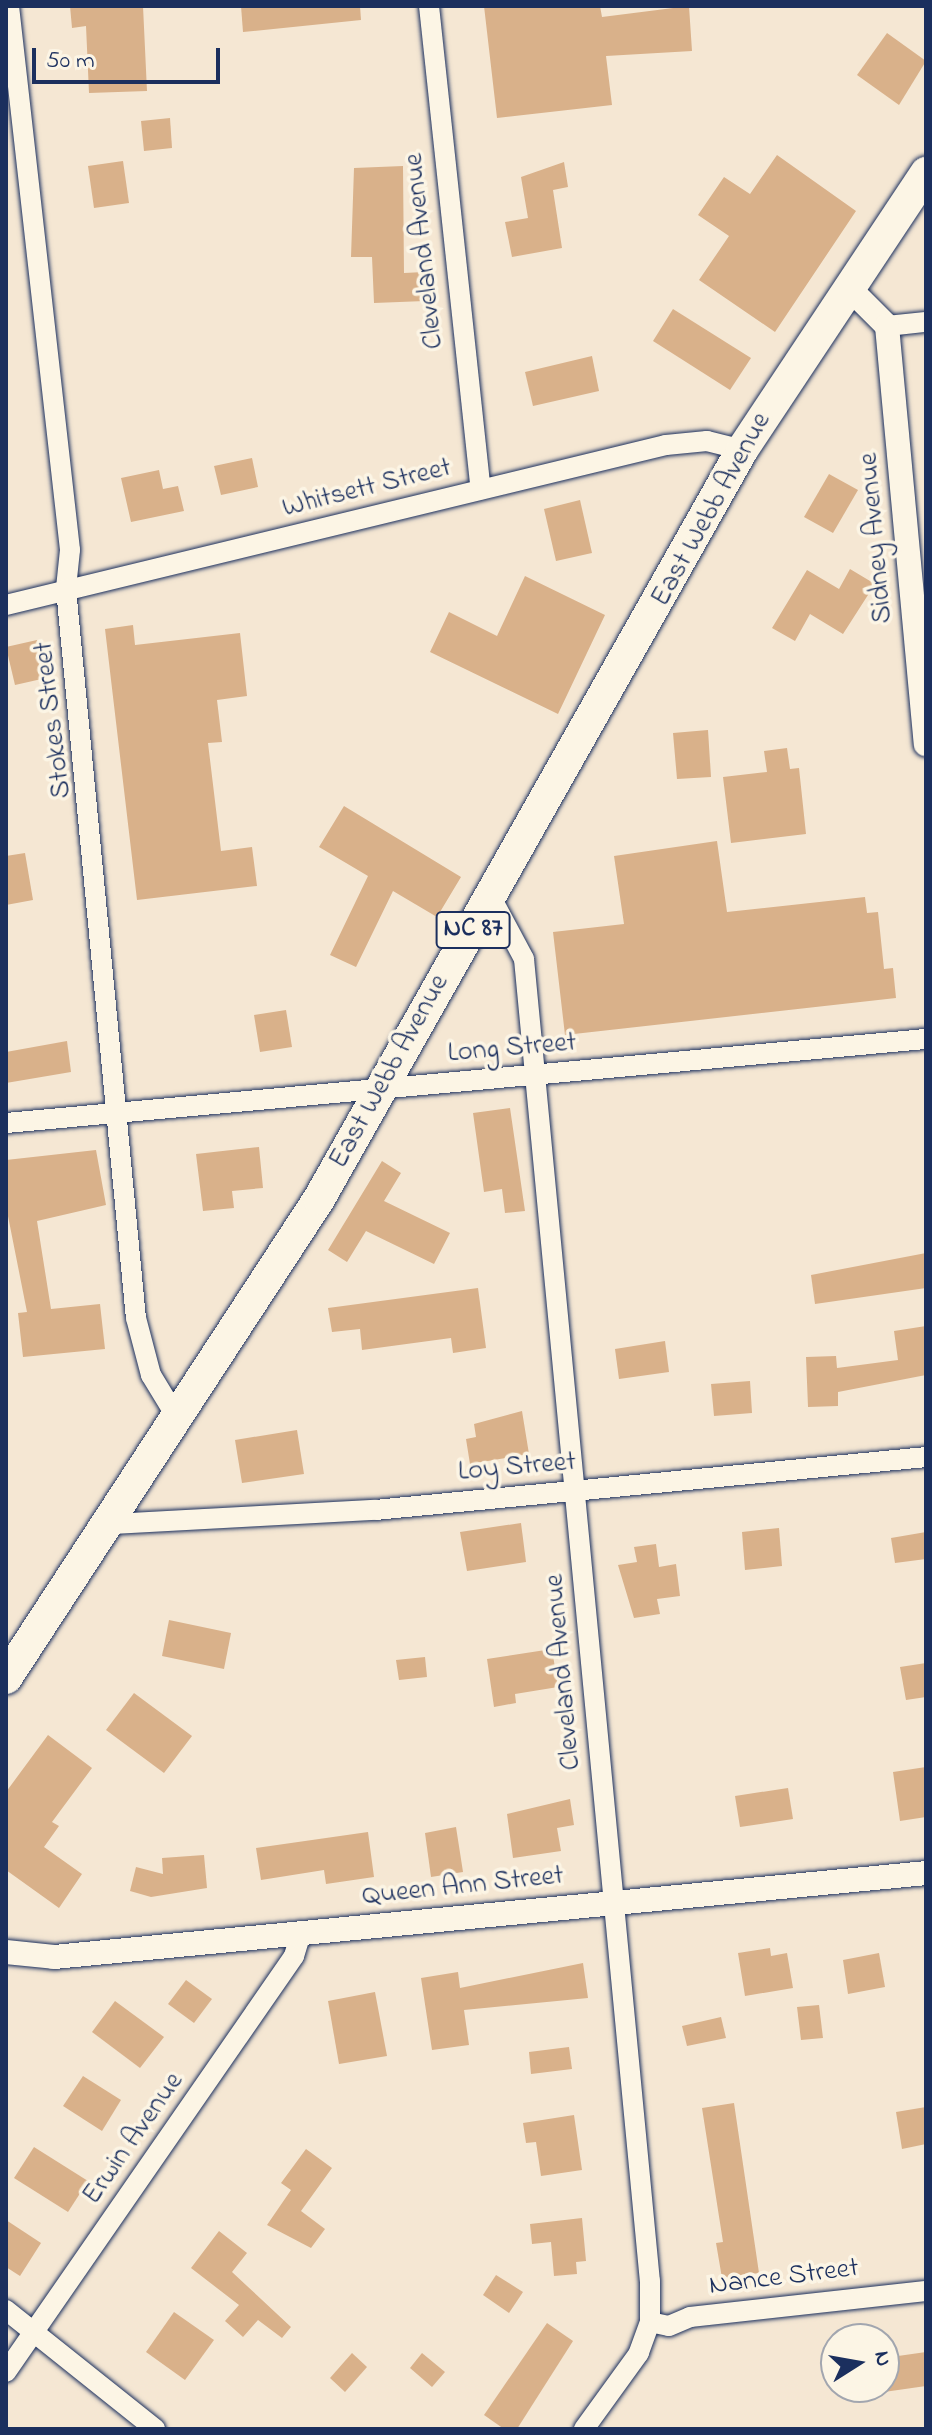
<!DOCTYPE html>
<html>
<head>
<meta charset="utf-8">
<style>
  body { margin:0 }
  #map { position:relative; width:932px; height:2435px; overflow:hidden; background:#f5e7d3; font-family:"Indie Flower",sans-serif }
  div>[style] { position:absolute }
  .building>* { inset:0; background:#d9b18a }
  .roads { filter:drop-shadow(0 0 2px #1b2f5e) drop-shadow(0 0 2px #1b2f5e) }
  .minor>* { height:20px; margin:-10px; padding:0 10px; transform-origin:10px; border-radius:10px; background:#fcf5e5 }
  .tertiary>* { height:24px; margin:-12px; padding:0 12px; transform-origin:12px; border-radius:12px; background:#fcf5e5 }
  .trunk>* { height:32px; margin:-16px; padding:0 16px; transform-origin:16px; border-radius:16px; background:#fcf5e5 }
  span { translate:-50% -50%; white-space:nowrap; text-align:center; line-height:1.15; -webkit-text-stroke:7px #fcf5e5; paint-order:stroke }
  .shield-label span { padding:2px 6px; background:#fcf5e5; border:2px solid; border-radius:6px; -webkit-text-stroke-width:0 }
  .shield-label { font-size:26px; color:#1b2f5e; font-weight:700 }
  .street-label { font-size:28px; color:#1b2f5e }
  .frame { position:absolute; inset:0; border:8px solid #1b2f5e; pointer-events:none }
  .north { position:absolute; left:820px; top:2323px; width:80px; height:80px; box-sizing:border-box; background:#fcf5e5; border:2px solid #a2a6af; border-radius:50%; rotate:79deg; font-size:22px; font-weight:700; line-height:32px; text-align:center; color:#1b2f5e }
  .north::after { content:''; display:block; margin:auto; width:28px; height:36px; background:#1b2f5e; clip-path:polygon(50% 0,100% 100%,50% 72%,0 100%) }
  .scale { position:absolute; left:32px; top:48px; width:188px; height:36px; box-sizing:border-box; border:4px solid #1b2f5e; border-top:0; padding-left:10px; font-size:24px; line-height:28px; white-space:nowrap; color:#1b2f5e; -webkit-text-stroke:6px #fcf5e5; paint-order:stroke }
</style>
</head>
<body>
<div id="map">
  <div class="building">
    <div style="clip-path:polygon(70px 6px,143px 6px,147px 91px,89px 93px,86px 26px,72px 28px)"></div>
    <div style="clip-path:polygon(241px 6px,360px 6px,361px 20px,243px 32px)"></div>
    <div style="clip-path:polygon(484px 6px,600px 6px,602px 17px,689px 6px,692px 51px,606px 56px,612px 105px,497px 118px)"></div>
    <div style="clip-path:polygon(887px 33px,926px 61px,899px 105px,857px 75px)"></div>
    <div style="clip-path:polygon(170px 118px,172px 148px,144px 151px,141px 121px)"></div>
    <div style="clip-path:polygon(777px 155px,856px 211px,775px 332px,699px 280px,729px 236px,698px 215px,724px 177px,750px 194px)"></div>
    <div style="clip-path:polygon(123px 161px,129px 203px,94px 208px,88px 166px)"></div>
    <div style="clip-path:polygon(564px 162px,568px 187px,553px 190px,562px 248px,512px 257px,505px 222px,528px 218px,521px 177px)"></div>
    <div style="clip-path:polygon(403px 166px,404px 273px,424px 272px,425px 301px,374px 303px,372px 257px,351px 257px,354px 168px)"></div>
    <div style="clip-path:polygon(673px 309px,751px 358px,730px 390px,653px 341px)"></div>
    <div style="clip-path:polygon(592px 356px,599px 391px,533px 406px,525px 372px)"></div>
    <div style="clip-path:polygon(252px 458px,258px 487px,221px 495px,214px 466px)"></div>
    <div style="clip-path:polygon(159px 470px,163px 489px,178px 486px,184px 511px,131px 522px,121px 478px)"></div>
    <div style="clip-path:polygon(829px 474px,858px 490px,833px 533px,804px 517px)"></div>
    <div style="clip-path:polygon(580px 500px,592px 553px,556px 561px,544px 509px)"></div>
    <div style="clip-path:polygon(850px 569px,875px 584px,843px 634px,810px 614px,795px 641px,772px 628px,807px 570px,839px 589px)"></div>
    <div style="clip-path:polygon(525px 576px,605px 615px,558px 714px,430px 652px,449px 612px,497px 636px)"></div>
    <div style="clip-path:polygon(133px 625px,135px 645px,240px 633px,247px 696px,217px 700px,222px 742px,208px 743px,221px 851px,252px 847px,257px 886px,137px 900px,105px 629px)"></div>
    <div style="clip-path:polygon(37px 640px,46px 678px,15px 685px,6px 647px)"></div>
    <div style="clip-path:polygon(708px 730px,711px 777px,677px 779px,673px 733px)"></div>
    <div style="clip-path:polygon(787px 748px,790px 769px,799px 768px,806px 834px,731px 843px,723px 777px,767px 772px,764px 751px)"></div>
    <div style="clip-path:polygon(344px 806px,461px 877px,437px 917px,393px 891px,356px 967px,330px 955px,368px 876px,319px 847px)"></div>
    <div style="clip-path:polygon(717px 841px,727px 912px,865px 897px,867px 913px,878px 912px,884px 969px,893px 968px,896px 998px,565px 1035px,553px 932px,624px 924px,614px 856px)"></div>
    <div style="clip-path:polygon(25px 853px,33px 900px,6px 905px,6px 856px)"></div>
    <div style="clip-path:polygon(286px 1010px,292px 1047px,260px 1052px,254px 1015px)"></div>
    <div style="clip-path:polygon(67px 1041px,71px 1072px,6px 1083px,6px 1052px)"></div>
    <div style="clip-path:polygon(510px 1108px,525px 1211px,505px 1213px,502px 1189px,484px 1192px,473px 1113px)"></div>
    <div style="clip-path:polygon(259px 1147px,263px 1188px,232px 1191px,234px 1208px,203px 1211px,196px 1154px)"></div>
    <div style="clip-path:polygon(96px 1150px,106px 1205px,37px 1221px,51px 1309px,100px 1304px,105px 1349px,23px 1357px,18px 1313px,27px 1312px,6px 1206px,6px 1160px)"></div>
    <div style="clip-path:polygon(382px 1161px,401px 1173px,384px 1201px,450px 1233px,434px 1264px,366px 1231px,347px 1262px,328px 1250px)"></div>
    <div style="clip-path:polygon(926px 1253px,926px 1288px,815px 1304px,811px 1275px)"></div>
    <div style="clip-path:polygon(478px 1288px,486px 1348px,453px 1353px,451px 1338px,362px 1350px,360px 1329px,332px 1332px,328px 1308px)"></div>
    <div style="clip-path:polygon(926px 1326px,926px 1375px,838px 1392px,838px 1406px,808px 1407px,806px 1357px,836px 1356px,837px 1368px,898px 1360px,894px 1331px)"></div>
    <div style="clip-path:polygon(665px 1341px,669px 1372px,619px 1379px,615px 1349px)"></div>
    <div style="clip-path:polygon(750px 1381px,752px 1413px,714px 1416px,711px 1384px)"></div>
    <div style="clip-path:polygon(522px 1411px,529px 1454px,470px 1464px,466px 1439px,476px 1437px,474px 1424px)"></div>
    <div style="clip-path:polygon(297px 1430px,304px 1474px,242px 1483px,235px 1440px)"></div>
    <div style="clip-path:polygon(521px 1523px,526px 1562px,467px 1571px,460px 1532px)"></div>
    <div style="clip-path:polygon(779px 1528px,782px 1566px,745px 1570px,742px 1532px)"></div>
    <div style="clip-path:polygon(926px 1532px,926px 1559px,895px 1563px,891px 1538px)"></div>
    <div style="clip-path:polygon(656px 1544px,659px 1567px,676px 1564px,680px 1596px,657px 1599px,660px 1614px,634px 1618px,618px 1565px,637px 1562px,634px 1547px)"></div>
    <div style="clip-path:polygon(169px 1620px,231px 1633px,224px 1669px,162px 1656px)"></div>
    <div style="clip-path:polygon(552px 1649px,558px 1687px,515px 1694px,516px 1703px,494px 1707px,487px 1659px)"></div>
    <div style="clip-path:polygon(425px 1657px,427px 1677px,399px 1680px,396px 1660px)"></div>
    <div style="clip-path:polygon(926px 1663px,926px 1697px,906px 1700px,900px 1667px)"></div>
    <div style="clip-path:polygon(134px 1693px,192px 1736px,164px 1773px,106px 1730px)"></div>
    <div style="clip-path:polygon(48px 1735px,92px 1768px,52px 1822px,59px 1826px,44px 1847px,82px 1874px,59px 1908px,6px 1870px,6px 1792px)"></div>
    <div style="clip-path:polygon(926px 1767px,926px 1817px,900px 1821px,893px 1772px)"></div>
    <div style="clip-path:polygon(788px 1788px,793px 1819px,740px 1827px,735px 1796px)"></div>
    <div style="clip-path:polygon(570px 1799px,574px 1825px,557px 1828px,561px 1851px,513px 1858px,507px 1814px)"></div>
    <div style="clip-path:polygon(456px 1827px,463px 1872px,431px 1877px,425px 1833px)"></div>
    <div style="clip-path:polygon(368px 1832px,374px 1877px,326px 1884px,324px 1870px,261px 1880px,256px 1848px)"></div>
    <div style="clip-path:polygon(204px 1855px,207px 1888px,151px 1897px,130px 1891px,136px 1867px,163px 1874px,162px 1858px)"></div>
    <div style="clip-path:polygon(770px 1948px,771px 1956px,787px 1953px,793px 1988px,745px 1996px,738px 1953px)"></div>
    <div style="clip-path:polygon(879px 1953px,885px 1987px,848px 1994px,843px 1960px)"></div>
    <div style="clip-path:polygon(583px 1963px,588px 1998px,464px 2010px,469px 2045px,432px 2050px,421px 1978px,458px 1972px,460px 1988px)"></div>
    <div style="clip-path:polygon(186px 1980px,212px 1999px,194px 2023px,168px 2004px)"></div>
    <div style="clip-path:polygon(375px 1992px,387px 2056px,339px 2064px,328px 2001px)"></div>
    <div style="clip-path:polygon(115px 2001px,164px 2037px,140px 2068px,92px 2032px)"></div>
    <div style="clip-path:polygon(819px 2005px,823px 2038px,801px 2040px,797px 2007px)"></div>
    <div style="clip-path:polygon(721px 2017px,726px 2038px,687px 2046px,682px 2026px)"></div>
    <div style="clip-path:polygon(569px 2047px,572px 2069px,531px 2074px,529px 2052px)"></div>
    <div style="clip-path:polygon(83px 2076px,121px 2100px,102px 2131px,63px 2106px)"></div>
    <div style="clip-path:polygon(734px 2103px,759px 2273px,722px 2278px,716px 2243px,723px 2242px,702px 2108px)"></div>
    <div style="clip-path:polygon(926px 2107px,926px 2144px,902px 2149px,896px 2112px)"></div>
    <div style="clip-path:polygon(574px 2115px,582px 2170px,541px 2176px,536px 2142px,526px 2143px,523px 2123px)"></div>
    <div style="clip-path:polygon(34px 2147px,88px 2181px,68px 2212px,14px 2178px)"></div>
    <div style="clip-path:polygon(306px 2149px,332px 2168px,301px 2211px,325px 2229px,311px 2248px,267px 2225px,291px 2190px,281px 2183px)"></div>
    <div style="clip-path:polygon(582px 2218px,586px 2261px,576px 2262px,577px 2274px,554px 2276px,551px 2242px,532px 2244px,530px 2224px)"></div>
    <div style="clip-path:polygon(6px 2220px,41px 2243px,20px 2276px,6px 2267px)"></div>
    <div style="clip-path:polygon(219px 2231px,247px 2253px,232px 2272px,291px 2327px,282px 2338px,258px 2320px,243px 2337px,225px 2321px,239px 2305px,191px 2268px)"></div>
    <div style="clip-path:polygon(496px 2275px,523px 2292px,509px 2313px,483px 2295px)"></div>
    <div style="clip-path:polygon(174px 2312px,214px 2340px,185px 2380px,146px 2352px)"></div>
    <div style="clip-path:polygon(547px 2323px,573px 2341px,517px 2429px,504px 2429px,484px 2415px)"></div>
    <div style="clip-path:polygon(926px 2352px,926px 2386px,884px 2392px,884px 2358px)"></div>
    <div style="clip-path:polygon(352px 2353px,367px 2367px,345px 2392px,330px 2378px)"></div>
    <div style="clip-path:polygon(422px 2353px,445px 2372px,432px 2387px,410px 2368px)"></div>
  </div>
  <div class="roads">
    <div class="minor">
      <div style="left:9px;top:6px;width:547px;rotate:83.6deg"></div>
      <div style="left:70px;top:550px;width:39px;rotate:96deg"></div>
      <div style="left:66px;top:589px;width:732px;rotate:84.52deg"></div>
      <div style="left:136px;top:1318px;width:59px;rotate:75.3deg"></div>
      <div style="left:151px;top:1375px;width:54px;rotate:58.7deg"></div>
      <div style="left:429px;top:6px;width:486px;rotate:83.9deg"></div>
      <div style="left:887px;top:326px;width:39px;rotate:-6deg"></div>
      <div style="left:6px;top:605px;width:679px;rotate:-13.63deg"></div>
      <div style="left:666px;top:445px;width:41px;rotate:-5.6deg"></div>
      <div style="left:707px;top:441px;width:36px;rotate:14deg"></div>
      <div style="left:492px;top:899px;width:68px;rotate:61.9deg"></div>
      <div style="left:524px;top:959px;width:1328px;rotate:84.56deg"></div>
      <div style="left:650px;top:2281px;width:41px;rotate:90deg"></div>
      <div style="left:650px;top:2322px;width:33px;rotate:110deg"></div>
      <div style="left:639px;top:2353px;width:94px;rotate:125.9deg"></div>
      <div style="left:6px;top:1123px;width:924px;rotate:-5.22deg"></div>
      <div style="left:113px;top:1524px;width:262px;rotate:-3.1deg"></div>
      <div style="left:375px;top:1510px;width:554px;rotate:-5.49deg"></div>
      <div style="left:6px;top:2310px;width:191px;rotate:38.6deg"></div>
      <div style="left:650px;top:2322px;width:19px;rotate:12deg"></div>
      <div style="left:669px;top:2326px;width:23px;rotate:-23deg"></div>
      <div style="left:690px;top:2317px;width:237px;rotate:-6.3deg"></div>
      <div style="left:6px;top:2372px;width:506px;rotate:-55.3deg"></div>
      <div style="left:294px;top:1956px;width:24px;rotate:-73deg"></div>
    </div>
    <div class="tertiary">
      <div style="left:847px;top:286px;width:57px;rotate:45deg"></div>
      <div style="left:887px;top:326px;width:420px;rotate:84.7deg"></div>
      <div style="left:6px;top:1952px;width:48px;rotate:5.9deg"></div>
      <div style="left:54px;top:1957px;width:876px;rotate:-5.5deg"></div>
    </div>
    <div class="trunk">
      <div style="left:6px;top:1678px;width:572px;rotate:-56.84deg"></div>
      <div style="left:319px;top:1199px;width:860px;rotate:-60.54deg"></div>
      <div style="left:742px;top:450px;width:333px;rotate:-56.4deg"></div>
    </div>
  </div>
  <div class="shield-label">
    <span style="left:473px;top:930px">NC 87</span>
  </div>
  <div class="street-label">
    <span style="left:425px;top:251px;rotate:-96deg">Cleveland Avenue</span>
    <span style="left:367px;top:489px;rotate:-14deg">Whitsett Street</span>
    <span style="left:712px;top:510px;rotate:-61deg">East Webb Avenue</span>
    <span style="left:877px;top:538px;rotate:-95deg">Sidney Avenue</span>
    <span style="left:54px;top:720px;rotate:-97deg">Stokes Street</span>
    <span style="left:512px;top:1049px;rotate:-5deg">Long Street</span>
    <span style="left:390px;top:1072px;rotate:-61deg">East Webb Avenue</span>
    <span style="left:517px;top:1468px;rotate:-5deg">Loy Street</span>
    <span style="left:564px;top:1672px;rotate:-95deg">Cleveland Avenue</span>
    <span style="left:463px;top:1887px;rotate:-6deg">Queen Ann Street</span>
    <span style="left:134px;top:2139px;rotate:-55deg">Erwin Avenue</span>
    <span style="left:784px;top:2278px;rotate:-7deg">Nance Street</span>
  </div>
  <div class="frame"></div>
  <div class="north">N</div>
  <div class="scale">50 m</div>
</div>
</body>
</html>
